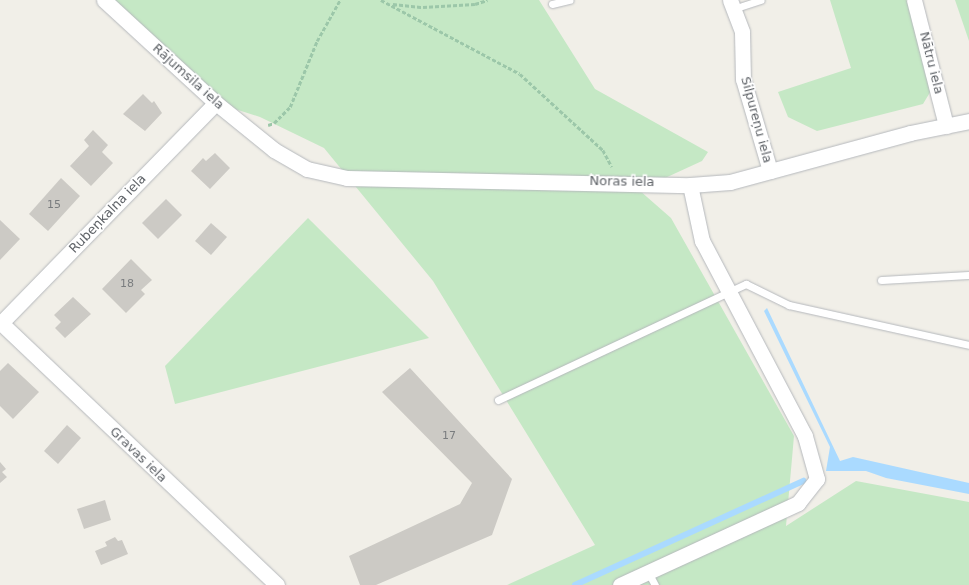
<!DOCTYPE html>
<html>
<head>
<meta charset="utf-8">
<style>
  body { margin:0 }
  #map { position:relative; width:969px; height:585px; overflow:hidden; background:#f1efe8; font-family:"DejaVu Sans",sans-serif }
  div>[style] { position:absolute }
  .green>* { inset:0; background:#c5e8c5 }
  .water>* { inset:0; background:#aadaff }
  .stream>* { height:5.5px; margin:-2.75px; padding:0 2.75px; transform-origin:2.75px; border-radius:2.75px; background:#aadaff }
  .building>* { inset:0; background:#cccac5 }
  .path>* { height:2.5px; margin-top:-1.25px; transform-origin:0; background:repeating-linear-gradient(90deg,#9cc7a9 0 4px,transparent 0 6px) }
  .roads { filter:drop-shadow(0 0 1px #b5b8bc) drop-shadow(0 0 1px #b5b8bc) }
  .service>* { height:7px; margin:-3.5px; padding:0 3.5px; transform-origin:3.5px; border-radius:3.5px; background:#fff }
  .minor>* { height:15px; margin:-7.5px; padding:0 7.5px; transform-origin:7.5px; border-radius:7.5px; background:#fff }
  span { translate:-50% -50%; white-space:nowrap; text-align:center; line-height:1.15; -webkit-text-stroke:3px #fff; paint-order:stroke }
  .number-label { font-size:11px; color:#7a7d7f }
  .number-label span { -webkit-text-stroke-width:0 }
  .street-label { font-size:13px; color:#5f6368 }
</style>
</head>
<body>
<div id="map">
  <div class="green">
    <div style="clip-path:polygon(104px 0,539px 0,595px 89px,708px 152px,702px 161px,639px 190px,671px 218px,794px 436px,786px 526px,856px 481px,969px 502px,969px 585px,507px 585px,595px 545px,433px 281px,324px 148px,260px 117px,216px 103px)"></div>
    <div style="clip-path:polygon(830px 0,911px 0,935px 84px,923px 104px,817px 131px,788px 117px,778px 92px,851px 68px)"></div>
    <div style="clip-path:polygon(955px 0,969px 0,969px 41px)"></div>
    <div style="clip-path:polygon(308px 218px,429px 338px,175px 404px,165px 366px)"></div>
  </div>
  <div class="water">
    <div style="clip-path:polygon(767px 308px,840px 461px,853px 457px,969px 483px,969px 494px,886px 478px,866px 471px,826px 471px,830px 447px,764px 311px)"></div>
  </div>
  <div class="stream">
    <div style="left:575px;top:585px;width:251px;rotate:-24.5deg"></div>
  </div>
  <div class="building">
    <div style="clip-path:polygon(143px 94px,152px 103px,154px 101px,162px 113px,145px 131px,123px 114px)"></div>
    <div style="clip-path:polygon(93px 130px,108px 145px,102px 152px,113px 163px,91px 186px,70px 166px,89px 146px,84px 140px)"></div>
    <div style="clip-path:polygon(215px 153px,230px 168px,210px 189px,191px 171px,203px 158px,206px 161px)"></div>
    <div style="clip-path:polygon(61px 178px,80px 196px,48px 231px,29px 214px)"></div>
    <div style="clip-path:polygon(166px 199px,182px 215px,158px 239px,142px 223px)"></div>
    <div style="clip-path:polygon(0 220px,20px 239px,0 260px)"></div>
    <div style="clip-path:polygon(211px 223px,227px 237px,211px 255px,195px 241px)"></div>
    <div style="clip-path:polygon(131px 259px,152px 280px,141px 290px,145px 294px,126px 313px,102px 289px)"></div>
    <div style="clip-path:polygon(73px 297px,91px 314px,65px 338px,55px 328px,61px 322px,54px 315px)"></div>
    <div style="clip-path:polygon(8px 363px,39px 392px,13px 419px,0 406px,0 371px)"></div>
    <div style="clip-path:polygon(410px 368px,512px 479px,492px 535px,376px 585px,360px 585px,349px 556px,460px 504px,472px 483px,382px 392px)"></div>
    <div style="clip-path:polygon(67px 425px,81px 438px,58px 464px,44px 451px)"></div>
    <div style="clip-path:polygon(0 462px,6px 469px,2px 472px,7px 477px,0 483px)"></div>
    <div style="clip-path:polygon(105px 500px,111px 520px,84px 529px,77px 509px)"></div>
    <div style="clip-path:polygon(115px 537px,118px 541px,122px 540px,128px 554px,101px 565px,95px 551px,107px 546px,105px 542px)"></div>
  </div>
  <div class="path">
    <div style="left:381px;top:0;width:157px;rotate:28deg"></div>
    <div style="left:520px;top:74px;width:113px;rotate:42.5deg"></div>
    <div style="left:603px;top:150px;width:19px;rotate:62deg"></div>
    <div style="left:393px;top:4px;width:30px;rotate:6deg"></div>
    <div style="left:423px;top:7px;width:52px;rotate:-3.3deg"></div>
    <div style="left:475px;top:4px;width:13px;rotate:-18deg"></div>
    <div style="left:268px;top:125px;width:6px;rotate:-18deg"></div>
    <div style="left:274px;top:123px;width:23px;rotate:-45deg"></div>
    <div style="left:290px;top:107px;width:71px;rotate:-67.8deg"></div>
    <div style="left:317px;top:41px;width:47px;rotate:-60.7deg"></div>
  </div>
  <div class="roads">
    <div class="service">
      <div style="left:552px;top:4px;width:18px;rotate:-13deg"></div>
      <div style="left:733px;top:9px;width:29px;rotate:-18deg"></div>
      <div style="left:881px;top:280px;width:88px;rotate:-3.3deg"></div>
      <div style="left:498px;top:400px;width:274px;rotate:-25.1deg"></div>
      <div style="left:746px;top:284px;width:48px;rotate:26deg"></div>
      <div style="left:789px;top:305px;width:184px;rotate:12.5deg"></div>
      <div style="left:648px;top:572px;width:15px;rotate:62deg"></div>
    </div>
    <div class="minor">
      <div style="left:104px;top:0;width:152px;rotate:42.6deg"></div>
      <div style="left:216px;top:103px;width:75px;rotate:39deg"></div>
      <div style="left:274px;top:150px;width:38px;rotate:30deg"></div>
      <div style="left:307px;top:169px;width:41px;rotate:12.7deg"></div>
      <div style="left:347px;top:178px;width:343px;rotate:1.2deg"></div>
      <div style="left:690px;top:185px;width:40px;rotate:-4.3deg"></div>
      <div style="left:730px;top:182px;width:187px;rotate:-15.2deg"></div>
      <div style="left:910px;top:133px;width:60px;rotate:-11.5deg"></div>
      <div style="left:730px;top:0;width:34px;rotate:69deg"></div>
      <div style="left:742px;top:32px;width:47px;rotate:88.8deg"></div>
      <div style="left:743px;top:79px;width:96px;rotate:73.6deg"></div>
      <div style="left:914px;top:0;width:130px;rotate:75.7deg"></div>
      <div style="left:0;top:322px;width:382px;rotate:43.5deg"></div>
      <div style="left:0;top:324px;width:309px;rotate:-45.7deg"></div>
      <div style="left:620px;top:585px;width:196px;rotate:-24.7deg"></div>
      <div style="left:798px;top:503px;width:31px;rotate:-52deg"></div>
      <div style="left:817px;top:479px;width:45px;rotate:-105.6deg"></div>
      <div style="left:805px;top:436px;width:221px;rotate:-117.8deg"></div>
      <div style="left:702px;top:241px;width:57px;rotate:-102.1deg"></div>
    </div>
  </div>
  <div class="number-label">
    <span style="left:54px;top:205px">15</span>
    <span style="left:127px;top:284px">18</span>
    <span style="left:449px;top:436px">17</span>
  </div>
  <div class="street-label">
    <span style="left:931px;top:63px;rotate:76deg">Nātru iela</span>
    <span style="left:188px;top:77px;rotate:42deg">Rājumsila iela</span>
    <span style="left:756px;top:120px;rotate:75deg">Silpureņu iela</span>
    <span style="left:622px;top:182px;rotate:1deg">Noras iela</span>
    <span style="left:108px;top:214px;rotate:-46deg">Rubeņkalna iela</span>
    <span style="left:138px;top:455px;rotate:44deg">Gravas iela</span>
  </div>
</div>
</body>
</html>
